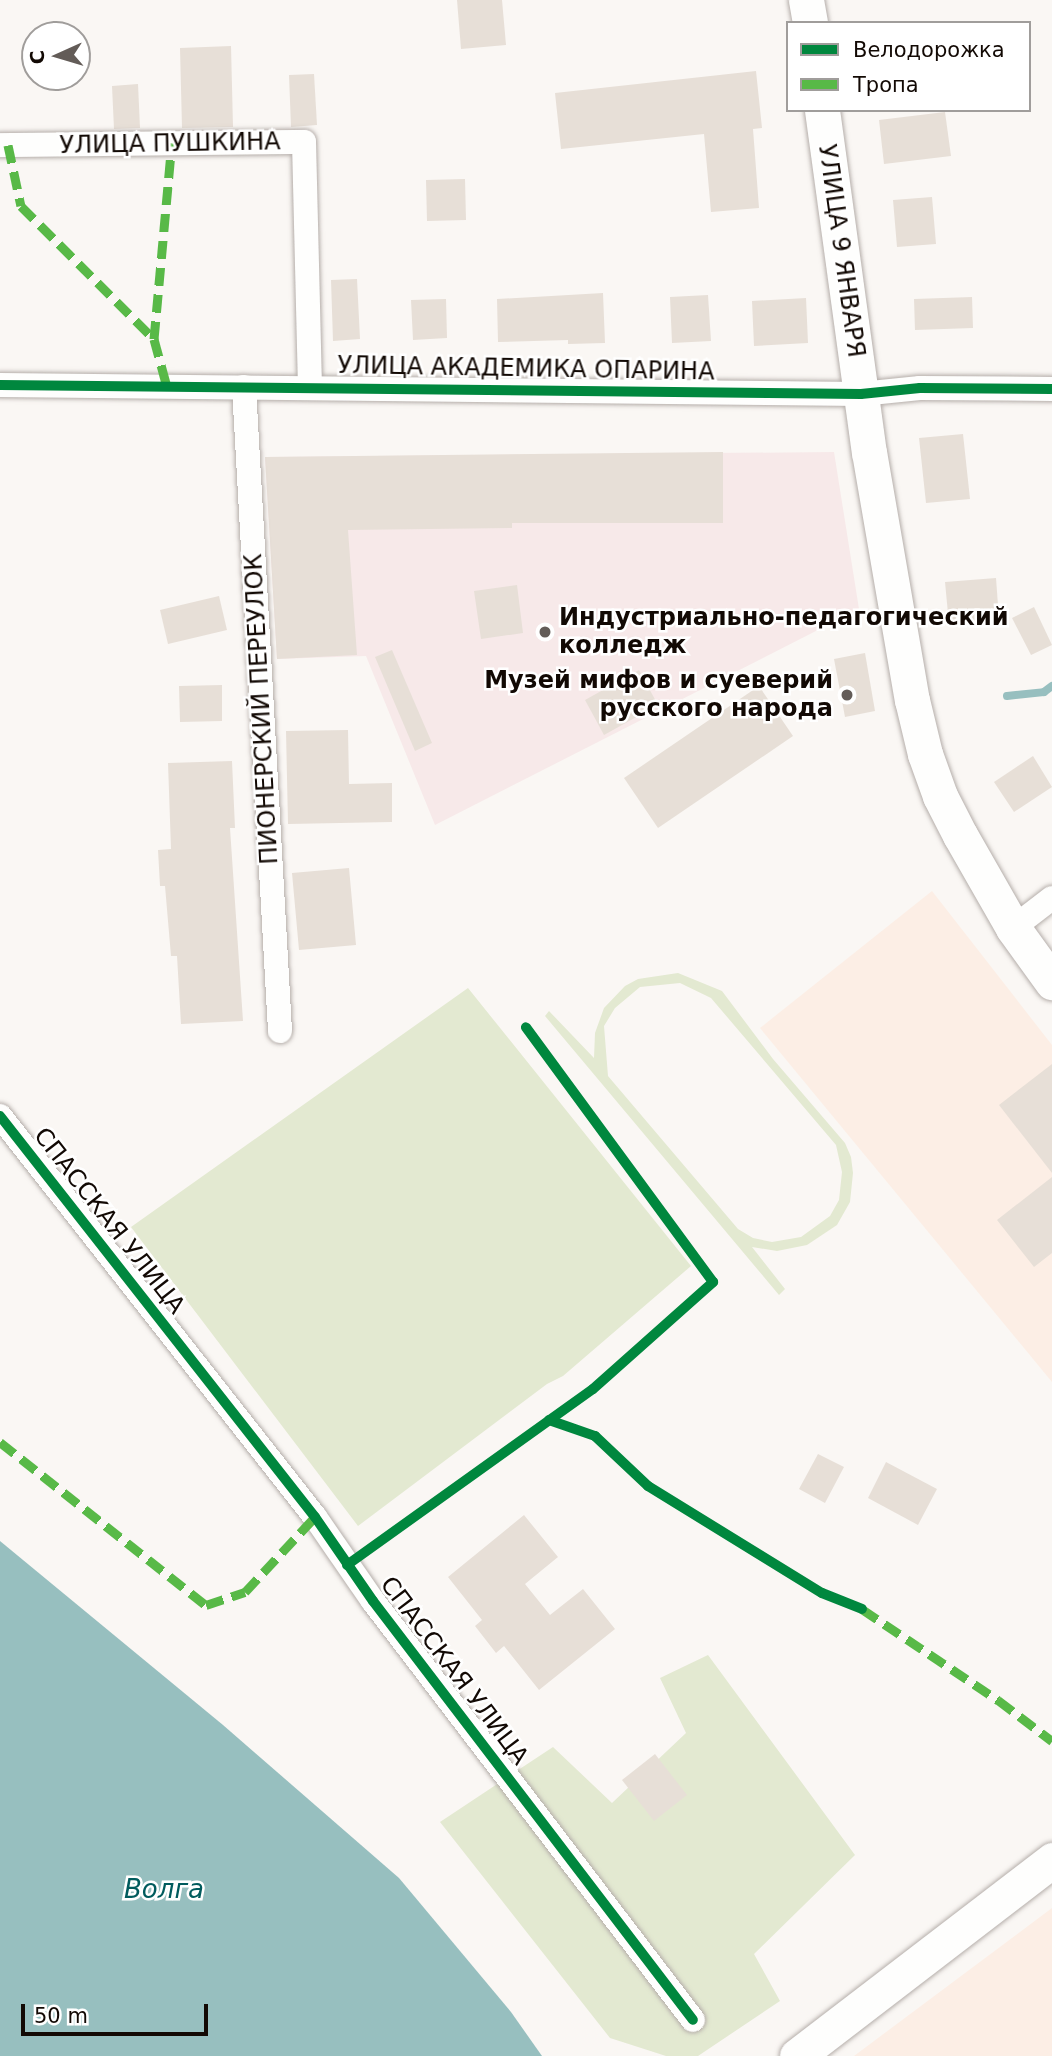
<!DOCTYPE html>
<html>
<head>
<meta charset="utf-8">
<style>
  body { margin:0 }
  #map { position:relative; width:1052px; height:2056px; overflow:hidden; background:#faf7f4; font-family:"DejaVu Sans",sans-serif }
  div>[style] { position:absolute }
  .built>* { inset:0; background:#fceee5 }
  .education>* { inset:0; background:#f7e9e9 }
  .green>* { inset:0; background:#e3e9d1 }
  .water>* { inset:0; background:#97bfbf }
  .stream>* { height:8px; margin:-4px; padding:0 4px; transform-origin:4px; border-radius:4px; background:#97bfbf }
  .building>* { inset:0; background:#e7dfd7 }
  .roads { filter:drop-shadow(0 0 2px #b5aeaa) drop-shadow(0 0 2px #b5aeaa) }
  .minor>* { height:24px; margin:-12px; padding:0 12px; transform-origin:12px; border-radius:12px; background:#fefefd }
  .secondary>* { height:35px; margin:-17.5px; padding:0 17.5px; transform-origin:17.5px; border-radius:17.5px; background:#fefefd }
  .quiet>* { height:9px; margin-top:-4.5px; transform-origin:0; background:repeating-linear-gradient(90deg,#58b947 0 18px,transparent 0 27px) }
  .cycleway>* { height:10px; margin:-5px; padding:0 5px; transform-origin:5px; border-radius:5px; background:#00873e }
  .dots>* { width:19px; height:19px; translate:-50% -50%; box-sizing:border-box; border:4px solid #fff; border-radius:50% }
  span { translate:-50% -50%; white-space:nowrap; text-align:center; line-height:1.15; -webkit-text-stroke:5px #fff; paint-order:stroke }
  .street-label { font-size:24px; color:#120904 }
  .poi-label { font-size:24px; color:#120904; font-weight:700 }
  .left { translate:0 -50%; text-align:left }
  .right { translate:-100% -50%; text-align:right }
  .water-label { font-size:26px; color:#005b5d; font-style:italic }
  .legend { position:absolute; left:786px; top:21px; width:245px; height:91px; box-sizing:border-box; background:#fff; border:2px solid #a09d9b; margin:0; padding:9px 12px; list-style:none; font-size:21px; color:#120904 }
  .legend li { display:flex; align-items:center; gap:14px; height:35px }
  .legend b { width:35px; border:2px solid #a09d9b }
  .north { position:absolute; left:21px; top:21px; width:70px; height:70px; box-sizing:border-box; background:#fff; border:2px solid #a09d9b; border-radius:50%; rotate:266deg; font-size:19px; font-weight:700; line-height:28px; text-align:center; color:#120904 }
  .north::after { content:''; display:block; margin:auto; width:24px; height:32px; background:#635c58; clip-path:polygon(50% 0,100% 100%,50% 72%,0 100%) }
  .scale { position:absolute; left:21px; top:2004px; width:187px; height:32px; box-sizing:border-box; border:4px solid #120904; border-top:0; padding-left:9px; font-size:21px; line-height:24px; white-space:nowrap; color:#120904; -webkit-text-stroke:5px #fff; paint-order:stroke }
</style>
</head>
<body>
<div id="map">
  <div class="built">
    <div style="clip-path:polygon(932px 891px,1052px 1045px,1052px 1382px,760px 1028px)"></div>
    <div style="clip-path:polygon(1052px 1908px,1052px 2056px,854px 2056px)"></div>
  </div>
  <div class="education">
    <div style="clip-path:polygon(834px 452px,859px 609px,435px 825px,366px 656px,277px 659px,265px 457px)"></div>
  </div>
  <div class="green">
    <div style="clip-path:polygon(evenodd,678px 973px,722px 991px,773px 1059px,845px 1143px,851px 1157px,853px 1173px,850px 1202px,837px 1225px,807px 1245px,777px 1251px,752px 1247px,785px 1289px,779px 1295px,545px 1016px,549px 1011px,594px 1058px,595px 1033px,604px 1008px,625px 986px,638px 979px,678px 973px,680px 983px,711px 998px,836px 1145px,842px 1172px,839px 1200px,830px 1216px,801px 1237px,772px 1242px,753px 1238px,738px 1229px,608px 1076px,604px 1026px,615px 1008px,640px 987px,680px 983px)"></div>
    <div style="clip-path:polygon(468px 988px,691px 1266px,563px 1376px,547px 1384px,358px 1526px,131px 1227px)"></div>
    <div style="clip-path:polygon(708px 1655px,855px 1855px,754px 1954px,780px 2001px,698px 2056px,666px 2056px,610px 2038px,440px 1822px,553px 1747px,612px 1803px,686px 1733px,660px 1678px)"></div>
  </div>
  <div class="water">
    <div style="clip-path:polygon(0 1541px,223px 1725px,399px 1878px,511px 2012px,542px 2056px,0 2056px)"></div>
  </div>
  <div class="stream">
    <div style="left:1007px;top:696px;width:37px;rotate:-6deg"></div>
    <div style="left:1044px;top:692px;width:10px;rotate:-37deg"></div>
  </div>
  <div class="building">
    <div style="clip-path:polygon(457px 0,502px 0,506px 45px,461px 49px)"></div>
    <div style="clip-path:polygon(231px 46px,233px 127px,182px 128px,180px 48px)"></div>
    <div style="clip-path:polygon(756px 71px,762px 128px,753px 129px,759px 208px,711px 212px,704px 134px,561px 149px,555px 93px)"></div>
    <div style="clip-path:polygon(314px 74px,317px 125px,291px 127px,289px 75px)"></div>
    <div style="clip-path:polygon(138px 84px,140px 128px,114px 129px,112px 86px)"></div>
    <div style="clip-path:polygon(945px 112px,951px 156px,884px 164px,879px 120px)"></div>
    <div style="clip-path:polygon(465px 179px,466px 220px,427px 221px,426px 180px)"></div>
    <div style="clip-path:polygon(932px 197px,936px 244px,897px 247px,893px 200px)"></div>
    <div style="clip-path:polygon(357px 279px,360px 339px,333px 341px,331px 280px)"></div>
    <div style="clip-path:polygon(603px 293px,605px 343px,568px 344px,568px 340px,498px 342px,497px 299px)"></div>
    <div style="clip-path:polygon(708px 295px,711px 341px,672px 343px,670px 297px)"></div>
    <div style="clip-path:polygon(972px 297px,973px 328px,915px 330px,914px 299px)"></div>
    <div style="clip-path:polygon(806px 298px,808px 343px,754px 346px,752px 301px)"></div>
    <div style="clip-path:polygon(446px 299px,447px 338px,413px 340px,411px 300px)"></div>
    <div style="clip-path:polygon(963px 434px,970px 499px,926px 503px,919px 438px)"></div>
    <div style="clip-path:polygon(723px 452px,723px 523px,512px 523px,512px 528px,348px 530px,357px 655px,277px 659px,265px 457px)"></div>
    <div style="clip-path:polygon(996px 578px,999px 619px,949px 624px,945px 582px)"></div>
    <div style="clip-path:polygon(517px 585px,523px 633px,481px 639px,474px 591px)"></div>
    <div style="clip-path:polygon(219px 596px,227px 630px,168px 644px,160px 610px)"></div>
    <div style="clip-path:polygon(1034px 607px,1052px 645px,1031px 655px,1012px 618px)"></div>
    <div style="clip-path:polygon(392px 650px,432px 743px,415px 751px,375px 657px)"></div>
    <div style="clip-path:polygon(865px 653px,875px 711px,845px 717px,834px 659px)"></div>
    <div style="clip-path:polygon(639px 670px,658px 705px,604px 735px,585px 700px)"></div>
    <div style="clip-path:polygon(222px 685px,222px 721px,180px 722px,179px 686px)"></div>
    <div style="clip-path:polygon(759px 686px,793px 736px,658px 828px,624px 778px)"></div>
    <div style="clip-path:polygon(348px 730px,349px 784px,392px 783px,392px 822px,288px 824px,286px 731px)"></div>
    <div style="clip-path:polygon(1033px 756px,1052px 787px,1014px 812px,994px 782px)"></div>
    <div style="clip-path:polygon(232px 761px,235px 828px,230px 828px,243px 1021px,181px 1024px,177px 956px,171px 956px,165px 886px,160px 886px,158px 850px,171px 849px,168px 763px)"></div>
    <div style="clip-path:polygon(349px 868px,356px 945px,299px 950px,292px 873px)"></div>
    <div style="clip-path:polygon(1052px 1064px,1052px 1173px,999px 1105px)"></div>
    <div style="clip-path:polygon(1052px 1177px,1052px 1253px,1034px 1267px,997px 1220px)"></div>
    <div style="clip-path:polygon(818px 1454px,844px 1467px,825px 1503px,799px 1489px)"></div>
    <div style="clip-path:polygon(886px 1462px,937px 1489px,918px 1525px,868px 1498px)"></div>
    <div style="clip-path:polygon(524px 1515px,558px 1557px,525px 1584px,550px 1615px,583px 1589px,615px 1629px,539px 1690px,504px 1646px,496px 1653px,475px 1626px,482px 1620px,448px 1577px)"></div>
    <div style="clip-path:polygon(655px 1754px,687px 1795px,654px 1821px,622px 1780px)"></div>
  </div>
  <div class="roads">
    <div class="minor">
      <div style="left:0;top:145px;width:304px;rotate:-0.6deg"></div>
      <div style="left:304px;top:142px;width:245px;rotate:88.6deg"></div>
      <div style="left:0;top:385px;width:861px;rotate:0.6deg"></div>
      <div style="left:861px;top:394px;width:59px;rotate:-5.8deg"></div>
      <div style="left:920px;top:388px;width:132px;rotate:0.4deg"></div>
      <div style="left:244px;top:387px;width:645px;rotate:86.8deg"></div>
      <div style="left:1013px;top:928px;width:49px;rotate:-37.6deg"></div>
      <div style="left:0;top:1116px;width:510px;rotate:51.85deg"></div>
      <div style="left:315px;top:1517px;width:102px;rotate:55.4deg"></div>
      <div style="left:373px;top:1601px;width:527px;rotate:52.63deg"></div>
    </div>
    <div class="secondary">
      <div style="left:806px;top:0;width:23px;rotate:80deg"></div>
      <div style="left:822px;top:110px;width:345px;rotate:82.2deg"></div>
      <div style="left:869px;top:452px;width:252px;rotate:80.2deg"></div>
      <div style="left:912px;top:700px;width:56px;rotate:76.5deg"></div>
      <div style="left:925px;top:754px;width:45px;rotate:70.3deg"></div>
      <div style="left:940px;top:796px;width:44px;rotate:62.9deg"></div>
      <div style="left:960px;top:835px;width:107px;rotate:60.3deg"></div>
      <div style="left:1013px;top:928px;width:67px;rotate:54.2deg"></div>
      <div style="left:797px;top:2056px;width:322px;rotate:-37.5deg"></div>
    </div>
  </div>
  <div class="quiet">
    <div style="left:8px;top:145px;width:62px;rotate:78deg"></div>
    <div style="left:21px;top:206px;width:188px;rotate:45deg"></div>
    <div style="left:154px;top:339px;width:50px;rotate:74.8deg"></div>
    <div style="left:154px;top:339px;width:197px;rotate:-84.8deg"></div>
    <div style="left:0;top:1442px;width:263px;rotate:38.4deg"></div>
    <div style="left:206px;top:1605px;width:41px;rotate:-18.4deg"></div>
    <div style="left:245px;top:1592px;width:103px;rotate:-47deg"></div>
    <div style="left:862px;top:1609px;width:164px;rotate:33.8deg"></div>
    <div style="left:998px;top:1700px;width:68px;rotate:37.2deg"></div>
  </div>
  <div class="cycleway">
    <div style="left:0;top:385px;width:861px;rotate:0.6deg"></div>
    <div style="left:861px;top:394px;width:59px;rotate:-5.8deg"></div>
    <div style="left:920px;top:388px;width:132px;rotate:0.4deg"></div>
    <div style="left:0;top:1116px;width:510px;rotate:51.85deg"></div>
    <div style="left:315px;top:1517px;width:102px;rotate:55.4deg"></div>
    <div style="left:373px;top:1601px;width:527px;rotate:52.63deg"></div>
    <div style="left:549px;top:1420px;width:49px;rotate:19.2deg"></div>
    <div style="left:595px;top:1436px;width:73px;rotate:43.3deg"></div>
    <div style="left:648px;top:1486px;width:204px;rotate:31.6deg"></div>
    <div style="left:822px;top:1593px;width:43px;rotate:21.8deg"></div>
    <div style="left:347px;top:1565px;width:302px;rotate:-35.6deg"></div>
    <div style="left:593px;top:1389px;width:161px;rotate:-41.7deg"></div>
    <div style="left:713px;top:1282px;width:316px;rotate:-126.3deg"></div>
  </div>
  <div class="dots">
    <div style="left:545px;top:632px;background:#635c58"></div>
    <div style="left:847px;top:695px;background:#635c58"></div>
  </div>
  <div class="street-label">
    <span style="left:170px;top:144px;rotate:-1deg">УЛИЦА ПУШКИНА</span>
    <span style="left:841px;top:251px;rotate:82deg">УЛИЦА 9 ЯНВАРЯ</span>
    <span style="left:526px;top:369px;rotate:1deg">УЛИЦА АКАДЕМИКА ОПАРИНА</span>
    <span style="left:262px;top:709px;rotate:-93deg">ПИОНЕРСКИЙ ПЕРЕУЛОК</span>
    <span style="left:109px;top:1221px;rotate:52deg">СПАССКАЯ УЛИЦА</span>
    <span style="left:454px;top:1671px;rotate:53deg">СПАССКАЯ УЛИЦА</span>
  </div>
  <div class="poi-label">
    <span class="left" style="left:559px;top:632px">Индустриально-педагогический<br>колледж</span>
    <span class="right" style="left:833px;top:695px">Музей мифов и суеверий<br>русского народа</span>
  </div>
  <div class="water-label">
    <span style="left:164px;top:1890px">Волга</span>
  </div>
  <ul class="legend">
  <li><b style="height:9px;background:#00873e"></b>Велодорожка</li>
  <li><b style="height:9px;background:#58b947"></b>Тропа</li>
  </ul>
  <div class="north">С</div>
  <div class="scale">50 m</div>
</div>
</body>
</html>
